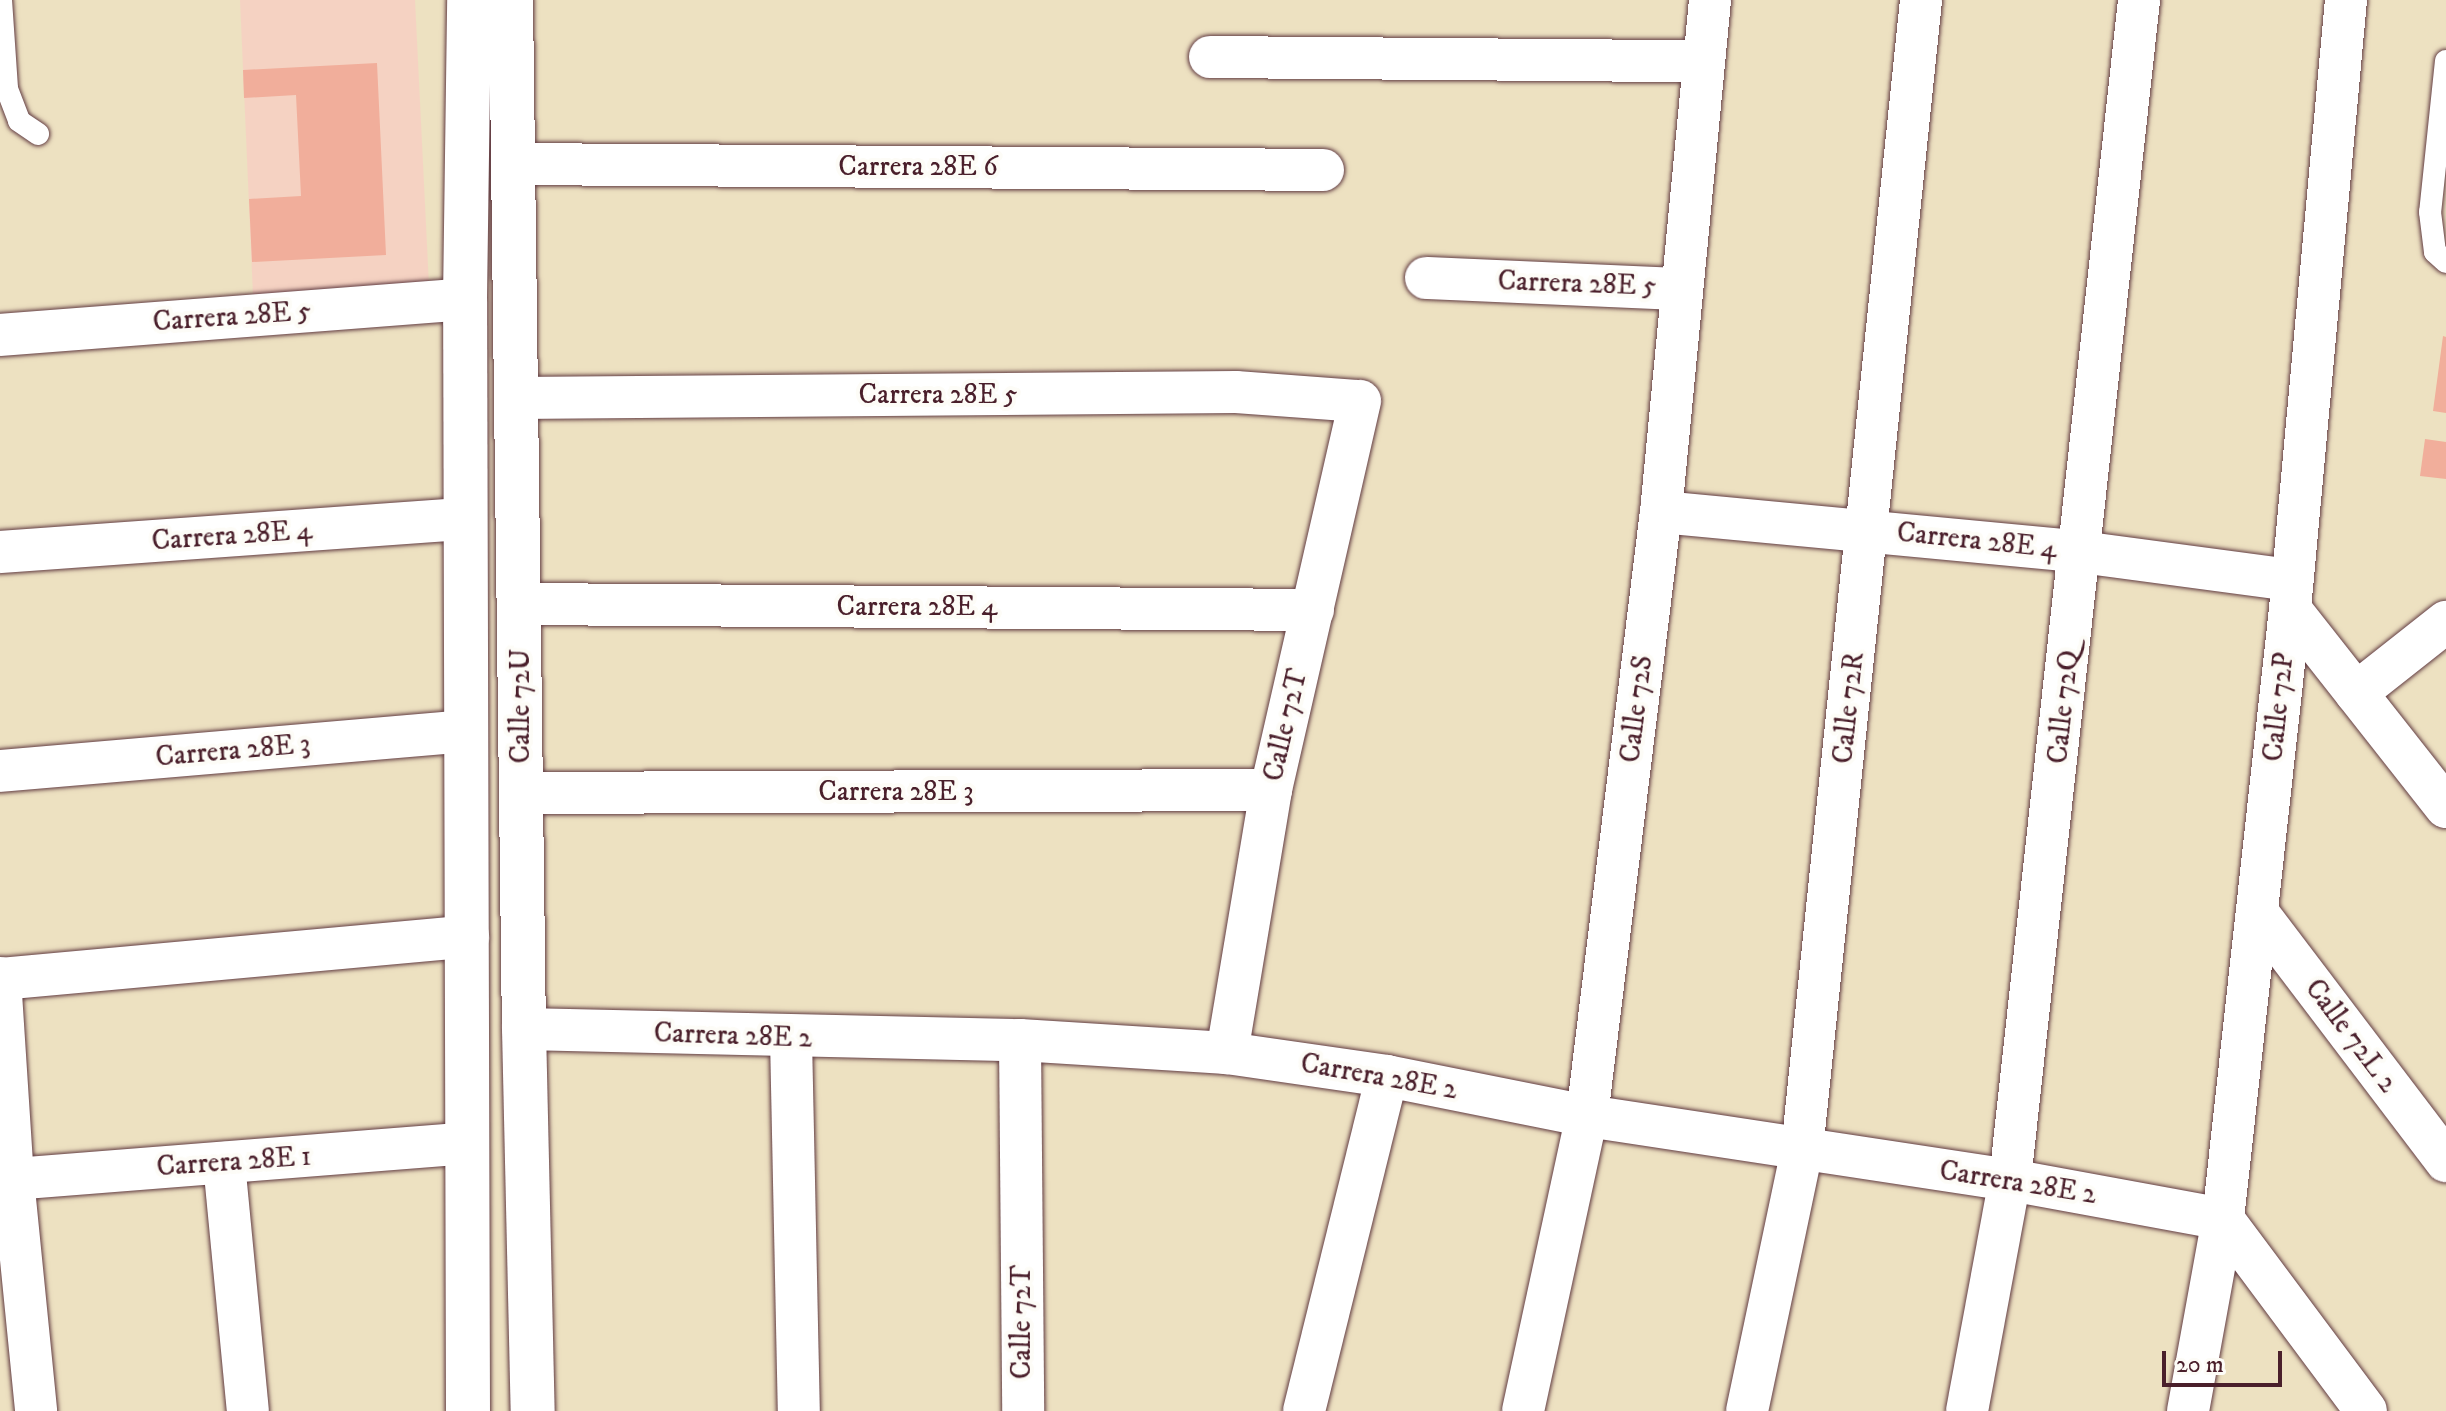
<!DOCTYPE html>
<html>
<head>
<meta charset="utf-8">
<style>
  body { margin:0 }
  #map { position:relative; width:2446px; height:1411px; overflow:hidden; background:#ede1c1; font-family:"IM FELL DW Pica",serif }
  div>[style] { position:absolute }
  .built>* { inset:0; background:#f5d2c2 }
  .building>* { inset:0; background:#f1ae9b }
  .roads { filter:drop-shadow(0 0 2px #623c42) drop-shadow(0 0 2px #623c42) }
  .service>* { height:22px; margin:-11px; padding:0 11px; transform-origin:11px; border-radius:11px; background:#fff }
  .minor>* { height:42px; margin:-21px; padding:0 21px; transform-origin:21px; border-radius:21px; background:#fff }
  .tertiary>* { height:44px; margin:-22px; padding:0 22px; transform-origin:22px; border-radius:22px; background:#fff }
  span { translate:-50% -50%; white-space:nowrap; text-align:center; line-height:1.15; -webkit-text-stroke:8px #fdfcf7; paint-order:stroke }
  .street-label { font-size:28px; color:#4a1f2b }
  .scale { position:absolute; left:2162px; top:1351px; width:120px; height:36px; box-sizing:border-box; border:4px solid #4a1f2b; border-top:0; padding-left:10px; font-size:24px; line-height:28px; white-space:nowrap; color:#4a1f2b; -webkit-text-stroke:6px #fdfcf7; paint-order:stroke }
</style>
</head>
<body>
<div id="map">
  <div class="built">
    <div style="clip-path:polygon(240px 0,415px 0,429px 286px,253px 295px)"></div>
  </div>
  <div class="building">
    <div style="clip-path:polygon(377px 63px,386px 255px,252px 262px,249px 199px,301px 196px,296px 95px,244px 98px,243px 70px)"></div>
    <div style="clip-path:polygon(2443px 336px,2446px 337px,2446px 413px,2433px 411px)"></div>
    <div style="clip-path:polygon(2425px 439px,2446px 442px,2446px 479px,2420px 476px)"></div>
  </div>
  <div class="roads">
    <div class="service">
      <div style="left:1px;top:0;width:89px;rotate:86.1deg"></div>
      <div style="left:7px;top:89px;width:34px;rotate:69deg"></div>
      <div style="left:19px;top:121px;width:23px;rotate:34deg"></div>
      <div style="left:2446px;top:61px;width:152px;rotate:96deg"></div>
      <div style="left:2430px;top:212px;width:40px;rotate:82.9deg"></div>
      <div style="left:2435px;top:252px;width:15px;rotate:42deg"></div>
    </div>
    <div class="minor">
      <div style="left:1210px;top:57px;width:493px;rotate:0.5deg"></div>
      <div style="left:513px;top:164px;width:810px;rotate:0.42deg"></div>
      <div style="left:1426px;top:278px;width:254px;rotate:2.5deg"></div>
      <div style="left:0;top:335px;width:466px;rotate:-4.4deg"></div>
      <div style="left:516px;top:398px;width:720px;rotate:-0.48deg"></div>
      <div style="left:1236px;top:392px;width:124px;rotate:4.2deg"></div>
      <div style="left:1360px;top:401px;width:399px;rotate:102.9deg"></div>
      <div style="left:1271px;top:790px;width:267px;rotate:99.5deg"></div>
      <div style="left:1661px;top:512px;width:422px;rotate:5.4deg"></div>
      <div style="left:2081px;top:552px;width:213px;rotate:7.6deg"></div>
      <div style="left:0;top:552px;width:466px;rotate:-4.1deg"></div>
      <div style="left:520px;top:604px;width:793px;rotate:0.43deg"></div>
      <div style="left:2290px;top:609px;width:252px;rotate:51.8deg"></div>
      <div style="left:2356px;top:693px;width:115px;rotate:-38.3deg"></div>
      <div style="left:0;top:771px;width:468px;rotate:-4.9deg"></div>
      <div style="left:521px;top:793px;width:750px;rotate:-0.23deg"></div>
      <div style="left:2257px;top:912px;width:313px;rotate:52.8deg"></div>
      <div style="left:0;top:978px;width:201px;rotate:86.3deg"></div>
      <div style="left:13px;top:1179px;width:233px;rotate:84.3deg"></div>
      <div style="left:0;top:979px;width:470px;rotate:-5.2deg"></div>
      <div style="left:524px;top:1029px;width:496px;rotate:1.3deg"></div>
      <div style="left:1020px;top:1040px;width:207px;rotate:3.6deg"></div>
      <div style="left:1227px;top:1053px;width:162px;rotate:8.2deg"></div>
      <div style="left:1387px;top:1076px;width:204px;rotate:11.3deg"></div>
      <div style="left:1587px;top:1116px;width:428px;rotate:8.6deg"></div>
      <div style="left:2010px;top:1180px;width:217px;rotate:10.4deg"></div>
      <div style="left:791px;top:1038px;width:373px;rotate:88.8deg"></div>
      <div style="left:1020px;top:1040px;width:371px;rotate:89.5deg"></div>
      <div style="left:224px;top:1163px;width:249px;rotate:84.5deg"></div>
      <div style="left:0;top:1180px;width:468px;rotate:-4.5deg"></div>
      <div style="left:2223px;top:1219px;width:239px;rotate:53.3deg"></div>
      <div style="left:1304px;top:1411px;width:345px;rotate:-76.1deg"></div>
      <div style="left:1523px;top:1411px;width:302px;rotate:-77.8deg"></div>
      <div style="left:1587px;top:1116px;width:609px;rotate:-83.02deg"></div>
      <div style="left:1661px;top:512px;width:514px;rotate:-84.53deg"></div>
      <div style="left:1747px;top:1411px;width:267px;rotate:-78.1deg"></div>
      <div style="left:1802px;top:1150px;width:1156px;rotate:-84.09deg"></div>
      <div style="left:1967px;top:1411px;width:235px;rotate:-79.5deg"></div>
      <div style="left:2010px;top:1180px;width:1187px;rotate:-83.76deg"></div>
      <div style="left:2188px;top:1411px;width:195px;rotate:-79.7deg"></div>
      <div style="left:2223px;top:1219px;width:614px;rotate:-83.73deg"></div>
      <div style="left:2290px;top:609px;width:612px;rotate:-84.75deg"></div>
    </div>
    <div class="tertiary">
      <div style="left:511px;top:0;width:1029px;rotate:89.28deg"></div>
      <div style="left:524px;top:1029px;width:382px;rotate:88.7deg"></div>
      <div style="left:468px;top:1411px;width:1112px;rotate:-90.15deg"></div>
      <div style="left:465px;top:299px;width:299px;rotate:-89.2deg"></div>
    </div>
  </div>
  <div class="street-label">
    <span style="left:918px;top:167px">Carrera 28E 6</span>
    <span style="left:1577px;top:284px;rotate:2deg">Carrera 28E 5</span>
    <span style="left:232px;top:317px;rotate:-4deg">Carrera 28E 5</span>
    <span style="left:938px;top:395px">Carrera 28E 5</span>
    <span style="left:232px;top:536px;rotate:-4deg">Carrera 28E 4</span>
    <span style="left:1977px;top:541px;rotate:6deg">Carrera 28E 4</span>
    <span style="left:917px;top:607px">Carrera 28E 4</span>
    <span style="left:521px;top:706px;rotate:-90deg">Calle 72U</span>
    <span style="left:2064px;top:707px;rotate:-84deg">Calle 72Q</span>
    <span style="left:2279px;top:707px;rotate:-84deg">Calle 72P</span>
    <span style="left:1849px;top:708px;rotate:-84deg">Calle 72R</span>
    <span style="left:1637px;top:709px;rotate:-83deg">Calle 72S</span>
    <span style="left:1286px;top:725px;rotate:-77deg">Calle 72T</span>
    <span style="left:233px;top:751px;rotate:-5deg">Carrera 28E 3</span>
    <span style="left:896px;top:792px">Carrera 28E 3</span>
    <span style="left:733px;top:1036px;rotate:2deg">Carrera 28E 2</span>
    <span style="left:2351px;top:1036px;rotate:53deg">Calle 72L 2</span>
    <span style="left:1379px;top:1077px;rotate:10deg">Carrera 28E 2</span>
    <span style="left:234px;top:1162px;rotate:-4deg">Carrera 28E 1</span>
    <span style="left:2018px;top:1183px;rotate:9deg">Carrera 28E 2</span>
    <span style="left:1022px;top:1322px;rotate:-90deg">Calle 72T</span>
  </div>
  <div class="scale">20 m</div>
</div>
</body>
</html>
